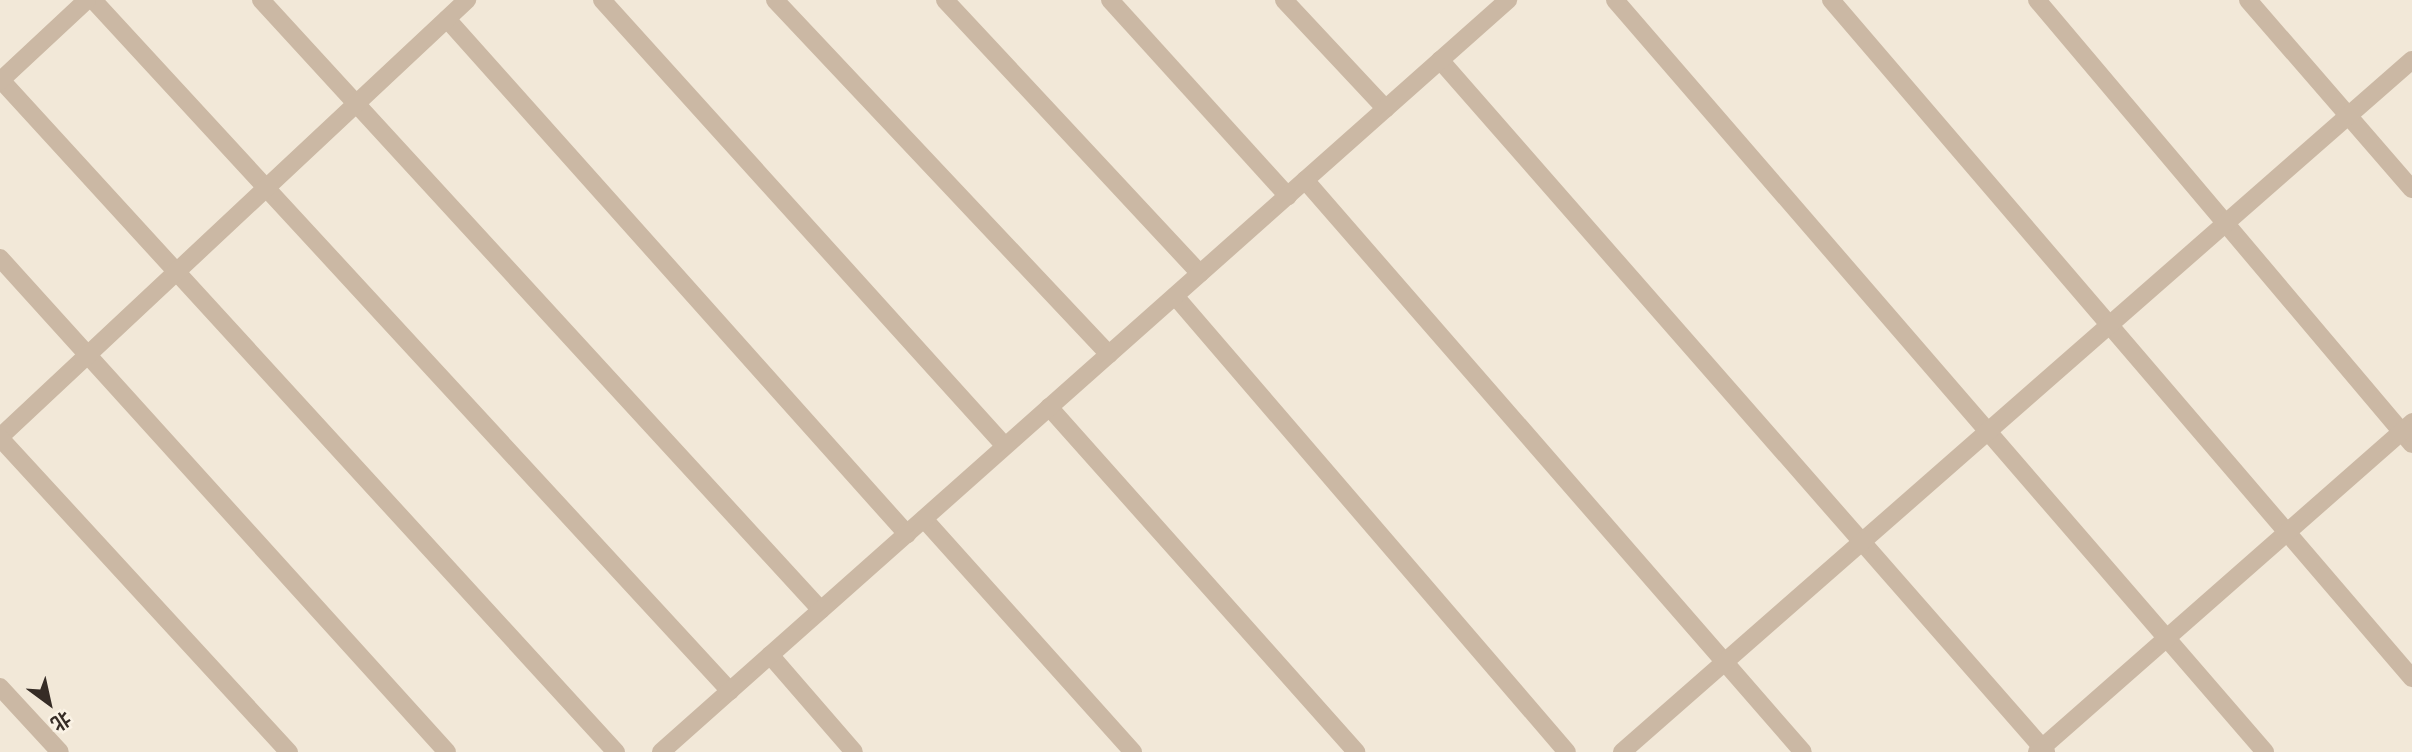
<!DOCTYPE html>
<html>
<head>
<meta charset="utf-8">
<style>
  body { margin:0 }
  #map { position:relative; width:2412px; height:752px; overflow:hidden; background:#f2e8d8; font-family:"Nunito Sans","Noto Sans SC",sans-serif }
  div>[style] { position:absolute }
  .street>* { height:18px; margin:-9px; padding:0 9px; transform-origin:9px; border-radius:9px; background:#cbb8a4 }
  span { translate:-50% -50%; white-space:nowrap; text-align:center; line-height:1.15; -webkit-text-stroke:7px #faf2e5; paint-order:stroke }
  .north { position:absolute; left:14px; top:668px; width:70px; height:70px; -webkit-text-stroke:5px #faf2e5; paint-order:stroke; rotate:147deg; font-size:19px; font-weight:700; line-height:28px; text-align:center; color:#362c26 }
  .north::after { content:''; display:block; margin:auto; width:24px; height:32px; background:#362c26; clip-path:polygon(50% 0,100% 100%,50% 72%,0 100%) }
</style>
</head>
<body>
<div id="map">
  <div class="street">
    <div style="left:93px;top:0;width:940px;rotate:47.33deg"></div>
    <div style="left:261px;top:0;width:828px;rotate:47.45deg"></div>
    <div style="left:602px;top:0;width:601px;rotate:47.9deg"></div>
    <div style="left:775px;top:0;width:487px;rotate:46.7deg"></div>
    <div style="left:945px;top:0;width:374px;rotate:47deg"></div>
    <div style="left:1110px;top:0;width:265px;rotate:47.8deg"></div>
    <div style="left:1284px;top:0;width:149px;rotate:46.9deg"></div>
    <div style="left:1615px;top:0;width:994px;rotate:49.16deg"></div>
    <div style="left:1831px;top:0;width:893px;rotate:49.41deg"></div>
    <div style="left:2037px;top:0;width:581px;rotate:49.82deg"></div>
    <div style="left:2248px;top:0;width:250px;rotate:49.1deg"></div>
    <div style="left:447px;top:19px;width:691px;rotate:48.23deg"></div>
    <div style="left:1440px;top:60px;width:920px;rotate:48.79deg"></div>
    <div style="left:1px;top:80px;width:911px;rotate:47.54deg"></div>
    <div style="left:0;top:81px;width:119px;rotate:-43deg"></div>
    <div style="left:1305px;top:180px;width:758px;rotate:48.96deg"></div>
    <div style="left:0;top:258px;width:666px;rotate:47.86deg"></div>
    <div style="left:1175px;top:296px;width:601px;rotate:49.32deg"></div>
    <div style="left:1049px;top:407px;width:462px;rotate:48.3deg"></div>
    <div style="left:0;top:437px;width:640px;rotate:-43.1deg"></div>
    <div style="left:0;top:438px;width:427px;rotate:47.4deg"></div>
    <div style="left:924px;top:519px;width:313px;rotate:48.1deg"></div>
    <div style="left:770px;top:655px;width:128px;rotate:49.1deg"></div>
    <div style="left:0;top:687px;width:88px;rotate:47.3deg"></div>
    <div style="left:661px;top:752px;width:1133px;rotate:-41.6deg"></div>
    <div style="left:1622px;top:752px;width:1050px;rotate:-41.22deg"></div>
    <div style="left:2037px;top:752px;width:500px;rotate:-41.3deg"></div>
  </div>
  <div class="north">北</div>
</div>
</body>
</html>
